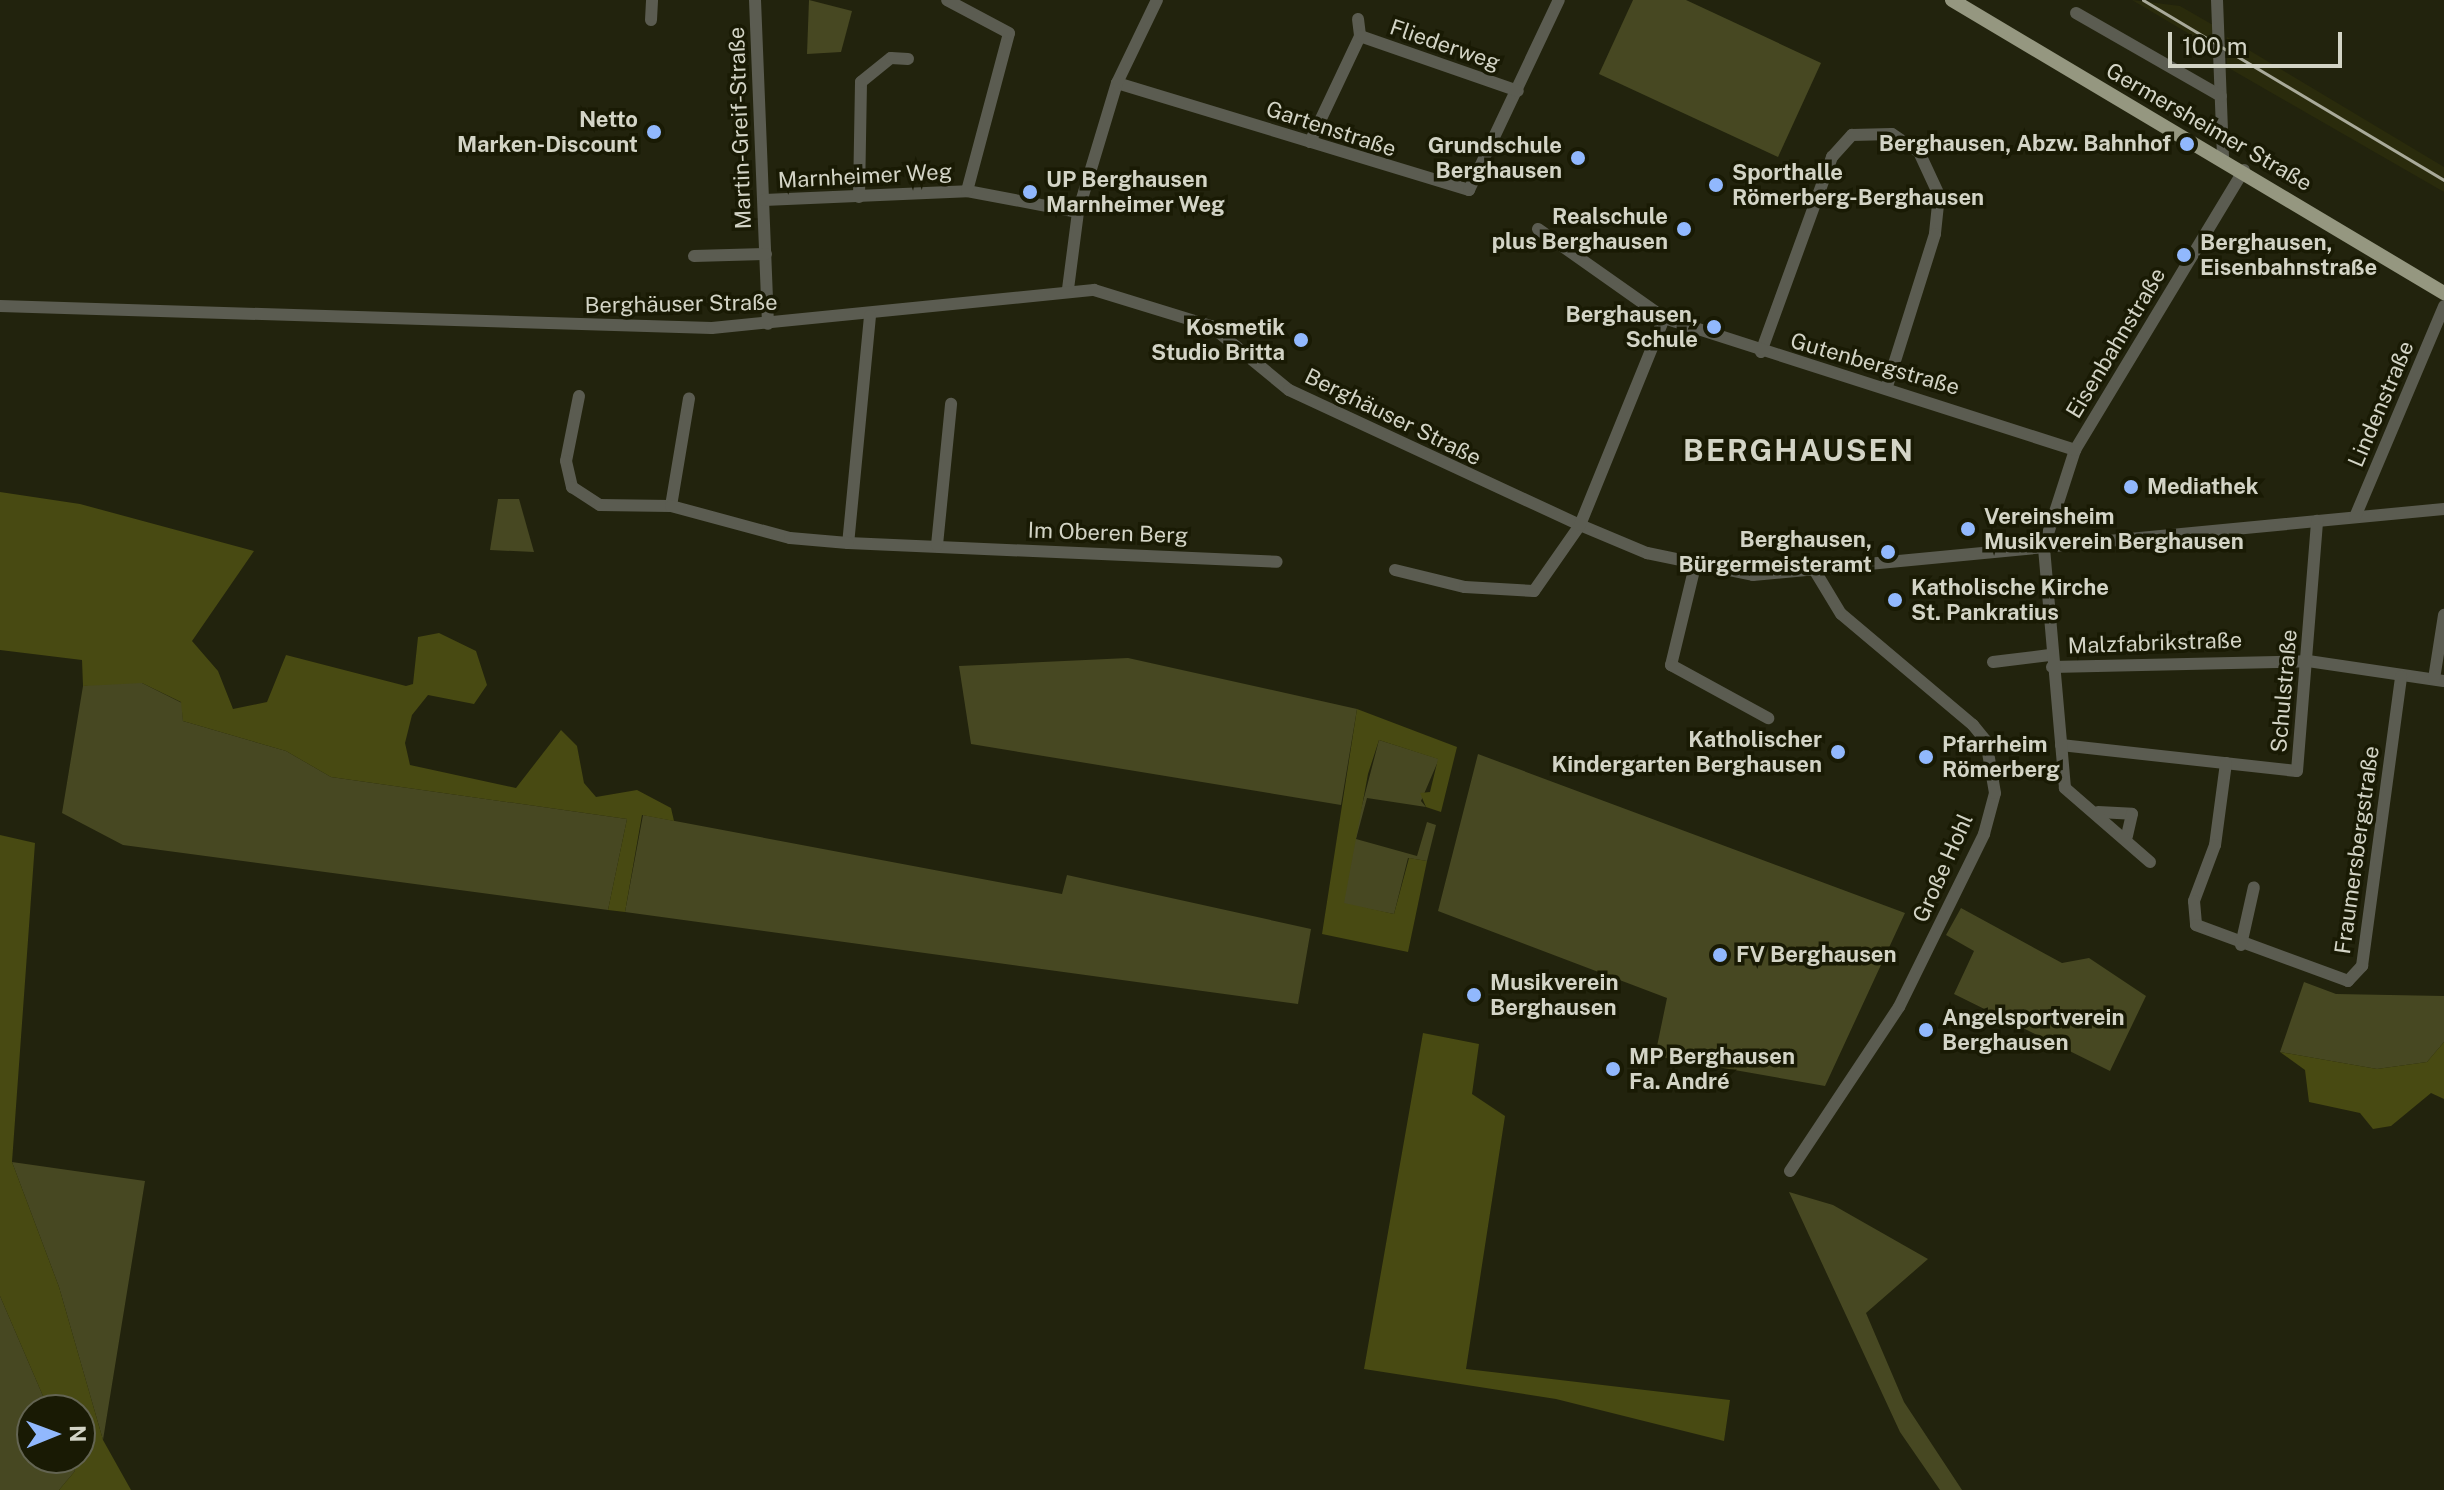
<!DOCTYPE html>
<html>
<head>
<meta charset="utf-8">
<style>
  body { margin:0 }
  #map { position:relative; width:2444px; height:1490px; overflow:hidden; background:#22230d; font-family:"Public Sans",sans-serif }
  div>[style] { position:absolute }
  .built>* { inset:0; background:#2a2b0c }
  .green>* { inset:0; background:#474822 }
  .forest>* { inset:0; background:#484a12 }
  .minor>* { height:12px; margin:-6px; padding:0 6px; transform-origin:6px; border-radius:6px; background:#5b5c51 }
  .major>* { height:14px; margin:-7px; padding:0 7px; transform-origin:7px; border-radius:7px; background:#959780 }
  .rail>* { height:3px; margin:-1.5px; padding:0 1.5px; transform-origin:1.5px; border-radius:1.5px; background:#a9aa9a }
  .dots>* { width:22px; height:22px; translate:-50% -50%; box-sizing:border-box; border:4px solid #191a04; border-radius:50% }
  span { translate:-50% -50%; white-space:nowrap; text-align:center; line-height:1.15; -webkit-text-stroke:7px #191a04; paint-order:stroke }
  .street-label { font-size:22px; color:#d3d4c6 }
  .poi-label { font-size:22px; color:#d3d4c6; font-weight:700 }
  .right { translate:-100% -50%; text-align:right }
  .left { translate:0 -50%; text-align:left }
  .district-label { font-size:30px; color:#d3d4c6; font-weight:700; letter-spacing:2px }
  .north { position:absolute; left:16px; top:1394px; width:80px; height:80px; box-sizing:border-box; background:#191a04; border:2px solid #636452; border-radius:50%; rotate:89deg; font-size:22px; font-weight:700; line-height:32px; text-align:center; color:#d3d4c6 }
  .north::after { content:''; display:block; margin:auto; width:28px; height:36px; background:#91b8fd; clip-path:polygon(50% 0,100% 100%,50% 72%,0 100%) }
  .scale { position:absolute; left:2168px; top:32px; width:174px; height:36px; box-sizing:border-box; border:4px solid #d3d4c6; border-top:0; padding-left:10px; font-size:24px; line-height:28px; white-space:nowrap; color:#d3d4c6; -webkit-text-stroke:6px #191a04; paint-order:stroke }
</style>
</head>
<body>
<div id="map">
  <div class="built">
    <div style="clip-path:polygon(2132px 0,2180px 6px,2213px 25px,2213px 48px)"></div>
    <div style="clip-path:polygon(2227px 37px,2444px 167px,2444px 192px,2227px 67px)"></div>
  </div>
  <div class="green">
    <div style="clip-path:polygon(809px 0,852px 11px,841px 52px,807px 54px)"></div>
    <div style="clip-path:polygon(1633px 0,1686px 0,1821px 63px,1778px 157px,1599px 74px)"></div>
    <div style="clip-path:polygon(498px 499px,519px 499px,534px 552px,490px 550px)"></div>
    <div style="clip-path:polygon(1128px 658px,1357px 709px,1341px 805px,971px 744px,959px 666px)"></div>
    <div style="clip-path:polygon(104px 682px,142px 683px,182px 703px,183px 721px,286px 751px,331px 777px,627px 819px,608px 910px,123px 845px,62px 813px,83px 686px)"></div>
    <div style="clip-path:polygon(1379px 740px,1439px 759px,1421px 801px,1426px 807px,1367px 798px,1356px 839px,1417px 856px,1427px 822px,1436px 825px,1427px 861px,1408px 858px,1394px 914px,1343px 904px,1354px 836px)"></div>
    <div style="clip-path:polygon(1478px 754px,1905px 913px,1825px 1086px,1655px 1056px,1667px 998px,1438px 911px)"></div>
    <div style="clip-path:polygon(643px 815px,1062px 894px,1067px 875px,1311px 929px,1298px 1004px,625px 912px)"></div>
    <div style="clip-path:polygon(1961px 908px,2062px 963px,2089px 958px,2146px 996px,2110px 1071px,1954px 994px,1974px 951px,1946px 935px)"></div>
    <div style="clip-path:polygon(2304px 982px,2336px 994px,2444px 996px,2444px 1042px,2427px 1062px,2377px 1069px,2280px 1052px)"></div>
    <div style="clip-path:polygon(12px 1162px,145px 1181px,103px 1440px,59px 1287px)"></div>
    <div style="clip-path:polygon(1789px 1192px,1833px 1205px,1928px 1259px,1866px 1313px,1904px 1402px,1962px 1490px,1940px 1490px,1900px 1432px)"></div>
    <div style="clip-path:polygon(0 1296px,49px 1410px,32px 1410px,32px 1458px,70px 1458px,75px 1471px,59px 1490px,0 1490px)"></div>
  </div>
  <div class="forest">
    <div style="clip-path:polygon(0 492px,80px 504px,254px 551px,192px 641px,218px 671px,233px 709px,267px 702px,286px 655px,406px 686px,413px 684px,418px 637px,439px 633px,476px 651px,487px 685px,474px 704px,428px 695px,412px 715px,405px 743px,410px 765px,516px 788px,561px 730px,577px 746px,584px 783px,596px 797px,637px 790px,671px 808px,674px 821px,642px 815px,625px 912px,608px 910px,627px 819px,331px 777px,286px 751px,183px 721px,181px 702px,142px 683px,83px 686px,82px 660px,0 650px)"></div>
    <div style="clip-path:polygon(1357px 709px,1457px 747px,1441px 812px,1426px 807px,1420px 793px,1430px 792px,1438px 759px,1379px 740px,1368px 774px,1344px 903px,1394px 914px,1409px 858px,1427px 861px,1408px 952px,1322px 934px)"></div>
    <div style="clip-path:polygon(0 835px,35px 843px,12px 1162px,59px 1287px,103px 1440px,131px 1490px,59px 1490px,75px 1471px,70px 1458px,80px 1458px,80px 1410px,49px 1410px,0 1296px)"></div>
    <div style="clip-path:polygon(1423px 1033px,1479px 1044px,1472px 1094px,1505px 1116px,1466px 1369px,1730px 1400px,1724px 1441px,1556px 1399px,1364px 1369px)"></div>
    <div style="clip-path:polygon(2444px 1042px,2444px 1099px,2431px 1093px,2391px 1126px,2373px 1129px,2360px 1113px,2309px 1102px,2305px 1070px,2280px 1052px,2377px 1069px,2427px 1062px)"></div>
  </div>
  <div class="minor">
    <div style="left:755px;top:0;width:324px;rotate:87.7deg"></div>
    <div style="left:2217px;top:0;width:158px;rotate:87.8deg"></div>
    <div style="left:2076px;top:13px;width:167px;rotate:29.8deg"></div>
    <div style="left:1358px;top:19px;width:17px;rotate:83deg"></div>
    <div style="left:651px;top:20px;width:20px;rotate:-87deg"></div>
    <div style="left:1117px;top:83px;width:368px;rotate:16.9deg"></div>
    <div style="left:1469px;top:190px;width:210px;rotate:-64.7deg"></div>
    <div style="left:1310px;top:142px;width:117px;rotate:-64.7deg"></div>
    <div style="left:1360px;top:36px;width:167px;rotate:19.2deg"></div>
    <div style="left:967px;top:191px;width:113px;rotate:10.7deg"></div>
    <div style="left:859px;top:197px;width:115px;rotate:-89deg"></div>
    <div style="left:861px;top:82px;width:38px;rotate:-39deg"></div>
    <div style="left:891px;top:58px;width:17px;rotate:3deg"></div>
    <div style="left:764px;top:200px;width:203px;rotate:-2.5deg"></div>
    <div style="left:967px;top:191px;width:163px;rotate:-75.1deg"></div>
    <div style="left:1009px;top:33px;width:70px;rotate:-152deg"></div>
    <div style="left:1538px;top:229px;width:154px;rotate:35.2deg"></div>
    <div style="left:694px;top:256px;width:72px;rotate:-1.6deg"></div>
    <div style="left:1068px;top:289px;width:78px;rotate:-82.6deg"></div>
    <div style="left:1078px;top:212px;width:135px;rotate:-73.2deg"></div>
    <div style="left:1117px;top:83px;width:92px;rotate:-64.3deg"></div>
    <div style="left:0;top:306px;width:712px;rotate:1.77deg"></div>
    <div style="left:712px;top:328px;width:384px;rotate:-5.7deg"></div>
    <div style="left:1094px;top:290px;width:122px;rotate:17.1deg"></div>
    <div style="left:1211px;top:326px;width:101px;rotate:39.4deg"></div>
    <div style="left:1289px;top:390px;width:321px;rotate:24.9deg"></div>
    <div style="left:1580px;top:525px;width:73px;rotate:22.7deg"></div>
    <div style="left:1647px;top:553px;width:108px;rotate:11.7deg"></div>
    <div style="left:1753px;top:575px;width:694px;rotate:-5.46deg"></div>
    <div style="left:870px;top:316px;width:228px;rotate:95.5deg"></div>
    <div style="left:848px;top:543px;width:429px;rotate:2.5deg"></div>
    <div style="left:1761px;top:352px;width:208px;rotate:-70deg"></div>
    <div style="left:1832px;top:157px;width:30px;rotate:-48deg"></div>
    <div style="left:1852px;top:135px;width:40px;rotate:-1.4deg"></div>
    <div style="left:1892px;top:134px;width:32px;rotate:34deg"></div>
    <div style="left:1919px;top:152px;width:47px;rotate:65.1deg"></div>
    <div style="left:1939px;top:195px;width:39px;rotate:96deg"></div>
    <div style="left:1935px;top:234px;width:159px;rotate:107.5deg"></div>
    <div style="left:579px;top:396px;width:66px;rotate:101.3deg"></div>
    <div style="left:566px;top:461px;width:27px;rotate:77deg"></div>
    <div style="left:572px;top:487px;width:33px;rotate:33deg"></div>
    <div style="left:600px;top:505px;width:71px;rotate:0.8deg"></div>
    <div style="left:671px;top:506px;width:109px;rotate:-80.5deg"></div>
    <div style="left:671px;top:506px;width:123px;rotate:15.1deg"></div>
    <div style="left:790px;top:538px;width:58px;rotate:4.9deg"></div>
    <div style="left:2355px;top:517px;width:229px;rotate:-67.1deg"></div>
    <div style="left:937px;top:545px;width:142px;rotate:-84.3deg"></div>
    <div style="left:1695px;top:566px;width:102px;rotate:103.6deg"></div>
    <div style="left:1671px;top:665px;width:111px;rotate:28.7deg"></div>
    <div style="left:1395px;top:570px;width:72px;rotate:13.7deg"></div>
    <div style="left:1465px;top:587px;width:69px;rotate:3.3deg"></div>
    <div style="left:1534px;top:591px;width:80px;rotate:-55.1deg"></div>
    <div style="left:1580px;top:525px;width:223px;rotate:-67.9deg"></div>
    <div style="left:1664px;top:318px;width:432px;rotate:17.8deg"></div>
    <div style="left:1993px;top:662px;width:57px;rotate:-7deg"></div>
    <div style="left:2052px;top:667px;width:256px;rotate:-1.3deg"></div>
    <div style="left:2308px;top:661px;width:137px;rotate:8.4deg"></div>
    <div style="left:2434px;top:679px;width:65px;rotate:-81.1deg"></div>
    <div style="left:2061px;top:745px;width:237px;rotate:6.3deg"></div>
    <div style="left:2297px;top:771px;width:251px;rotate:-85.4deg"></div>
    <div style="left:2226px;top:763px;width:83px;rotate:97.6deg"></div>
    <div style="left:2215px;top:845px;width:60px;rotate:110.6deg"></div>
    <div style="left:2194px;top:901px;width:24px;rotate:85deg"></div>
    <div style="left:2196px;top:925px;width:162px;rotate:20.2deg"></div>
    <div style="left:2348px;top:981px;width:21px;rotate:-47deg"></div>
    <div style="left:2362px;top:966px;width:292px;rotate:-82.3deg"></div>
    <div style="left:2098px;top:812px;width:34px;rotate:3deg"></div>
    <div style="left:2132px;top:814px;width:23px;rotate:103deg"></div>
    <div style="left:2150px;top:862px;width:113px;rotate:-139deg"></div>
    <div style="left:2065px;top:788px;width:243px;rotate:-95deg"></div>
    <div style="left:2044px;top:546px;width:101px;rotate:-72.1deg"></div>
    <div style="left:2075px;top:450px;width:327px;rotate:-58.9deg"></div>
    <div style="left:2241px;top:945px;width:59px;rotate:-77.4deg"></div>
    <div style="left:1790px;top:1171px;width:197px;rotate:-56.4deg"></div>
    <div style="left:1899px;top:1007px;width:193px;rotate:-63.8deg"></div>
    <div style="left:1984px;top:834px;width:42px;rotate:-75deg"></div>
    <div style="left:1995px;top:793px;width:53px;rotate:-99.8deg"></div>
    <div style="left:1986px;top:741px;width:21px;rotate:-129deg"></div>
    <div style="left:1973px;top:725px;width:172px;rotate:-139.9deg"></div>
    <div style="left:1841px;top:614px;width:50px;rotate:-121.2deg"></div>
  </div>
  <div class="major">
    <div style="left:1952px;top:0;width:573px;rotate:30.78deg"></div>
  </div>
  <div class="rail">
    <div style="left:2143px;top:0;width:351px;rotate:30.9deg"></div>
  </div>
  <div class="dots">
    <div style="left:654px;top:132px;background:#91b8fd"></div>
    <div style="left:2187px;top:144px;background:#91b8fd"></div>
    <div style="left:1578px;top:158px;background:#91b8fd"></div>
    <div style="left:1716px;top:185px;background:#91b8fd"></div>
    <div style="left:1030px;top:192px;background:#91b8fd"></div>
    <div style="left:1684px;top:229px;background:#91b8fd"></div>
    <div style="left:2184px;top:255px;background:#91b8fd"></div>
    <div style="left:1714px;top:327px;background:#91b8fd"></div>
    <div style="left:1301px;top:340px;background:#91b8fd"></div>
    <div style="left:2131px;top:487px;background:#91b8fd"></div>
    <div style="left:1968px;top:529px;background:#91b8fd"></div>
    <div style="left:1888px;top:552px;background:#91b8fd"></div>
    <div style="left:1895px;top:600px;background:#91b8fd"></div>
    <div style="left:1838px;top:752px;background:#91b8fd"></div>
    <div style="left:1926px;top:757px;background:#91b8fd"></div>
    <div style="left:1720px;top:955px;background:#91b8fd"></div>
    <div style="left:1474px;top:995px;background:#91b8fd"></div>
    <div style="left:1926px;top:1030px;background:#91b8fd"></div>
    <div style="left:1613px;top:1069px;background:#91b8fd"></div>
  </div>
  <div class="street-label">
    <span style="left:1445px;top:45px;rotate:19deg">Fliederweg</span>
    <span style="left:2209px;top:127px;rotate:30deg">Germersheimer Straße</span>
    <span style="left:740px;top:128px;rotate:-92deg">Martin-Greif-Straße</span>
    <span style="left:1331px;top:129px;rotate:18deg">Gartenstraße</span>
    <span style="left:865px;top:176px;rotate:-3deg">Marnheimer Weg</span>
    <span style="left:681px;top:304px;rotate:-1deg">Berghäuser Straße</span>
    <span style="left:2116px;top:343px;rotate:-59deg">Eisenbahnstraße</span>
    <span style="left:1875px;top:364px;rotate:16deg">Gutenbergstraße</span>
    <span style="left:2381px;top:404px;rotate:-67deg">Lindenstraße</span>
    <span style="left:1393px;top:417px;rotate:26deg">Berghäuser Straße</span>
    <span style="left:1108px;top:533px;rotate:2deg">Im Oberen Berg</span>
    <span style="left:2155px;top:643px;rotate:-2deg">Malzfabrikstraße</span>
    <span style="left:2284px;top:691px;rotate:-85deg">Schulstraße</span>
    <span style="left:2357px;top:850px;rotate:-82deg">Fraumersbergstraße</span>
    <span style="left:1943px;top:868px;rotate:-66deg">Große Hohl</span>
  </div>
  <div class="poi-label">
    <span class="right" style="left:638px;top:132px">Netto<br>Marken-Discount</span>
    <span class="right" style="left:2171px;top:144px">Berghausen, Abzw. Bahnhof</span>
    <span class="right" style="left:1562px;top:158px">Grundschule<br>Berghausen</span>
    <span class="left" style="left:1732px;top:185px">Sporthalle<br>Römerberg-Berghausen</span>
    <span class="left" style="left:1046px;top:192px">UP Berghausen<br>Marnheimer Weg</span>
    <span class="right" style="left:1668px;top:229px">Realschule<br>plus Berghausen</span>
    <span class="left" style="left:2200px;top:255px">Berghausen,<br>Eisenbahnstraße</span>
    <span class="right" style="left:1698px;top:327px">Berghausen,<br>Schule</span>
    <span class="right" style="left:1285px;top:340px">Kosmetik<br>Studio Britta</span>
    <span class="left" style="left:2147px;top:487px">Mediathek</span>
    <span class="left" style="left:1984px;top:529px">Vereinsheim<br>Musikverein Berghausen</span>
    <span class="right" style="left:1872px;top:552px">Berghausen,<br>Bürgermeisteramt</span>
    <span class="left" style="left:1911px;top:600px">Katholische Kirche<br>St. Pankratius</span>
    <span class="right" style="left:1822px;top:752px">Katholischer<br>Kindergarten Berghausen</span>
    <span class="left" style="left:1942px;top:757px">Pfarrheim<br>Römerberg</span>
    <span class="left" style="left:1736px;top:955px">FV Berghausen</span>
    <span class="left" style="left:1490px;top:995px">Musikverein<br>Berghausen</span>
    <span class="left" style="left:1942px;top:1030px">Angelsportverein<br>Berghausen</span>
    <span class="left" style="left:1629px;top:1069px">MP Berghausen<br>Fa. André</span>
  </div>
  <div class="district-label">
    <span style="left:1799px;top:450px">BERGHAUSEN</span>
  </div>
  <div class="north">N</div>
  <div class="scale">100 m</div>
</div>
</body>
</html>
